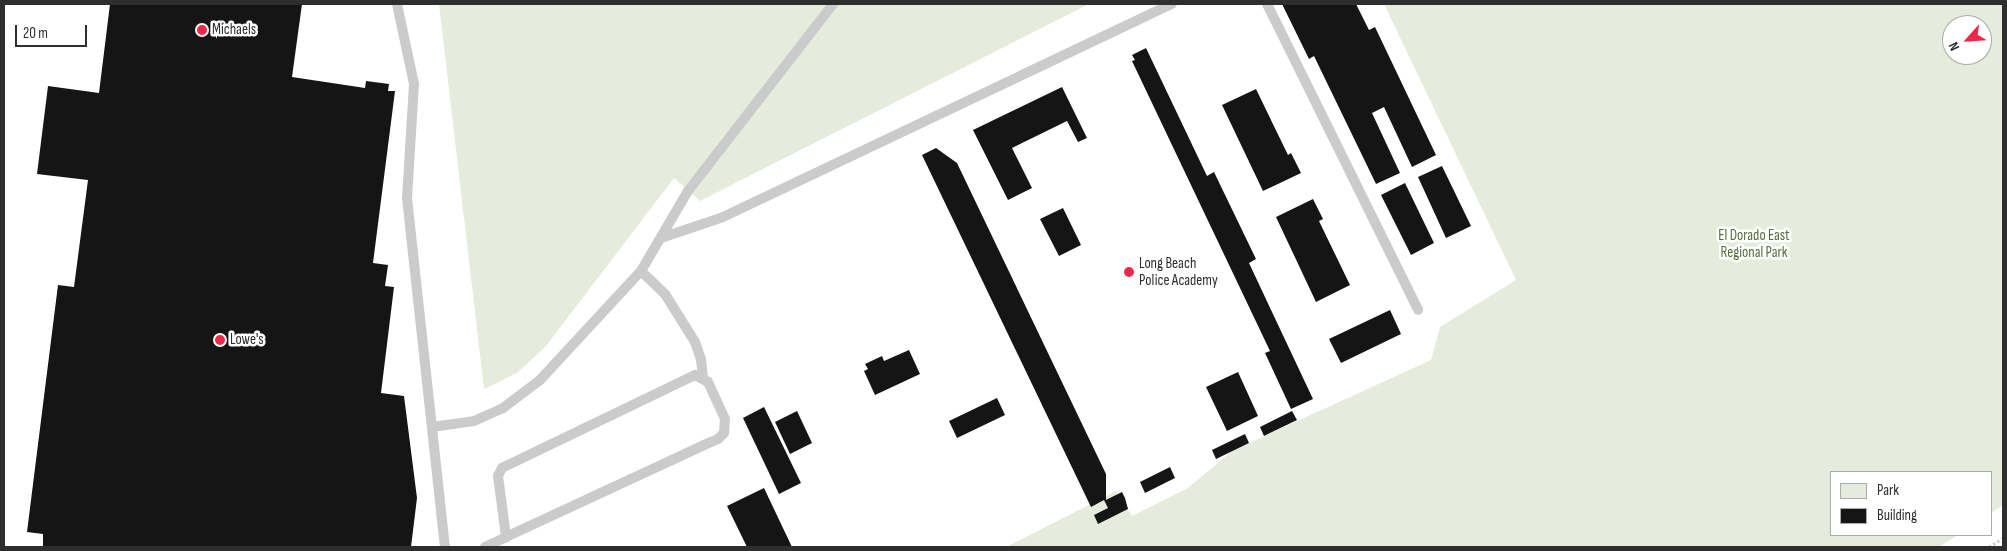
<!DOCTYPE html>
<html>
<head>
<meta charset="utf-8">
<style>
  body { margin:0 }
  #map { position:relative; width:2007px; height:551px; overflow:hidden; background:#fff; font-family:"Sofia Sans Condensed",sans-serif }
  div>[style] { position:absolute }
  .green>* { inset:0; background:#e6ecdb }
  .building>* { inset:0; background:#151515 }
  .path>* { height:3px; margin-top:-1.5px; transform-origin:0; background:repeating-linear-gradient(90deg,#cbcbcb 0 2.5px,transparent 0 5px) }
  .service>* { height:10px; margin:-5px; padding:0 5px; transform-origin:5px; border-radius:5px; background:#cbcbcb }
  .dots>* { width:14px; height:14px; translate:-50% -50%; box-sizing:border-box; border:2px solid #fff; border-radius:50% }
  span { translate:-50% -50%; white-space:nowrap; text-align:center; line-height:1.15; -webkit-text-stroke:5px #fff; paint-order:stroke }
  .poi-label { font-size:15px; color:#2e2e2e }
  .left { translate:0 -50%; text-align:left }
  .park-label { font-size:15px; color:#566c39 }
  .frame { position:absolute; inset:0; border:5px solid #2e2e2e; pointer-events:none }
  .legend { position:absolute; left:1830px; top:471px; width:162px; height:65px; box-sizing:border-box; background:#fff; border:1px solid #ababab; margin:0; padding:6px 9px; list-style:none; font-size:15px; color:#2e2e2e }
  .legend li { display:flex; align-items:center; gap:10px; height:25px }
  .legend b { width:25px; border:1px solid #ababab }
  .north { position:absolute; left:1942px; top:15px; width:50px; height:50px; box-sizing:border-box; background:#fff; border:1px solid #ababab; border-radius:50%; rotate:244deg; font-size:14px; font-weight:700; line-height:20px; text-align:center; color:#2e2e2e }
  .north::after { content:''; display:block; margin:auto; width:18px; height:22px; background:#ee2849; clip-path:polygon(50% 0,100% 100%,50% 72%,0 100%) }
  .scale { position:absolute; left:15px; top:25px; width:72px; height:22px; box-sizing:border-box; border:2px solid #2e2e2e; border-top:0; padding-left:6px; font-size:15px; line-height:18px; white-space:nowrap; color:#2e2e2e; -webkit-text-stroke:4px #fff; paint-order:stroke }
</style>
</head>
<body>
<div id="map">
  <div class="green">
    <div style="clip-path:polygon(439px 4px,1089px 4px,700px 201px,674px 178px,546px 346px,517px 373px,484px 389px)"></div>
    <div style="clip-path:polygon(evenodd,1384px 4px,2003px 4px,2003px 505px,1991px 513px,1991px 472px,1831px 472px,1831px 535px,1958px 535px,1939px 547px,1006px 547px,1116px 491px,1132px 516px,1188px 488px,1232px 451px,1431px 360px,1440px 327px,1516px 280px,1384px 4px,1952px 25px,1982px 25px,1982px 55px,1952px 55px,1952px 25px)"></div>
  </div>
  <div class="building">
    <div style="clip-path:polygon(110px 4px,302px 4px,292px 77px,365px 88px,366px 81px,389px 84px,388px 91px,395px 91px,373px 263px,388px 265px,385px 286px,394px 287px,381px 393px,404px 396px,417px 498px,411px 547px,43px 547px,43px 534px,27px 532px,58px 285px,74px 287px,88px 180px,37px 174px,48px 86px,99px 93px)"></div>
    <div style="clip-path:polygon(1282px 4px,1356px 4px,1369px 30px,1375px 27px,1436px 155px,1412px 167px,1384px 107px,1372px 113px,1400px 173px,1376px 184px,1314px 56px,1309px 59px)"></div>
    <div style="clip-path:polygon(1146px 48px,1207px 176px,1214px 172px,1256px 259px,1249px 263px,1313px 399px,1291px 409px,1265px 353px,1270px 351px,1132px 61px,1135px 60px,1132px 55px)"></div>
    <div style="clip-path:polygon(1062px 87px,1087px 138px,1078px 142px,1067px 121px,1012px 148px,1032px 188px,1008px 200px,973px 130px)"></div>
    <div style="clip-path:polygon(1256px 89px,1288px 155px,1291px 153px,1301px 173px,1263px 191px,1222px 105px)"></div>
    <div style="clip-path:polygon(936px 148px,957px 163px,1106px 474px,1106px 500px,1122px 492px,1125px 498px,1128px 509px,1098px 524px,1094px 515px,1108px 508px,1104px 500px,1091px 507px,922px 155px)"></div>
    <div style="clip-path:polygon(1442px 166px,1471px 226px,1446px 238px,1418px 177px)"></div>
    <div style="clip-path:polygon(1405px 183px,1434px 243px,1411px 255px,1381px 195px)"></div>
    <div style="clip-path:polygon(1313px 199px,1323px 219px,1319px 221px,1350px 285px,1316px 302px,1276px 217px)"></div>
    <div style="clip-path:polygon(1063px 208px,1081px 245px,1059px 256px,1040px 219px)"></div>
    <div style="clip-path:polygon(1390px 310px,1401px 334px,1341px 363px,1329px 339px)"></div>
    <div style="clip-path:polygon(909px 350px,920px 374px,875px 395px,864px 371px,868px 369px,865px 364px,882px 356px,884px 361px)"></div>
    <div style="clip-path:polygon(1238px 372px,1258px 416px,1227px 431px,1206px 387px)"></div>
    <div style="clip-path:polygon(997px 398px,1005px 415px,957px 438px,949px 421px)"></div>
    <div style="clip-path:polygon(764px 407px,801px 483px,779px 494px,743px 418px)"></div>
    <div style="clip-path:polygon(797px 411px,812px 443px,790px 454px,775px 422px)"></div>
    <div style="clip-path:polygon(1292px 411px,1297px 420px,1264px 436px,1260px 427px)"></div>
    <div style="clip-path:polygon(1245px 434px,1249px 443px,1216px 459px,1212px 450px)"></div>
    <div style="clip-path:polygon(1170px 467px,1175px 478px,1145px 493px,1140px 482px)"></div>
    <div style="clip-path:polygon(764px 488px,792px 547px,747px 547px,727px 506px)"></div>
  </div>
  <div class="path">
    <div style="left:1989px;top:547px;width:17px;rotate:-33deg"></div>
  </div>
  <div class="service">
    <div style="left:397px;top:4px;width:82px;rotate:78deg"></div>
    <div style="left:414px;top:84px;width:114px;rotate:93.5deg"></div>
    <div style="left:407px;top:198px;width:351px;rotate:83.8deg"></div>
    <div style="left:1267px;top:4px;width:341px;rotate:63.7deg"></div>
    <div style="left:661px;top:238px;width:65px;rotate:-18.7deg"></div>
    <div style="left:723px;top:217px;width:497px;rotate:-25.4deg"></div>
    <div style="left:641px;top:271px;width:33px;rotate:44deg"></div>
    <div style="left:665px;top:294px;width:57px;rotate:58deg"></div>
    <div style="left:695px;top:342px;width:18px;rotate:71deg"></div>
    <div style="left:701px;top:359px;width:18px;rotate:84deg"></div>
    <div style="left:432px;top:427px;width:42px;rotate:-8.1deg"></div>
    <div style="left:474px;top:421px;width:32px;rotate:-24deg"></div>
    <div style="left:503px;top:408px;width:46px;rotate:-37.1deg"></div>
    <div style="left:540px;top:380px;width:149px;rotate:-47.2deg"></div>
    <div style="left:641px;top:271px;width:93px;rotate:-59.6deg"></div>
    <div style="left:688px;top:191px;width:237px;rotate:-52.2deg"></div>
    <div style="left:485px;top:547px;width:23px;rotate:-25deg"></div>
    <div style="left:506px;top:537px;width:226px;rotate:-24.9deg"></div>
    <div style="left:711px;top:442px;width:8px;rotate:-23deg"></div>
    <div style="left:718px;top:439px;width:8px;rotate:-45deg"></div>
    <div style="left:724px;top:433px;width:14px;rotate:-86deg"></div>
    <div style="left:725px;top:419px;width:41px;rotate:-114.7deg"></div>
    <div style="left:708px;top:382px;width:15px;rotate:-152deg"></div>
    <div style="left:695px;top:375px;width:214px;rotate:154.3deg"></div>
    <div style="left:502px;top:468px;width:9px;rotate:117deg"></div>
    <div style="left:498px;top:476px;width:62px;rotate:82.5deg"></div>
  </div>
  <div class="dots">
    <div style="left:202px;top:30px;background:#ee2849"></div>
    <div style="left:1129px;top:272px;background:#ee2849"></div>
    <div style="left:220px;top:340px;background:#ee2849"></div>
  </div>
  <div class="poi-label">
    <span class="left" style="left:212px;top:30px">Michaels</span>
    <span class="left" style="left:1139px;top:272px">Long Beach<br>Police Academy</span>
    <span class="left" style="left:230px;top:340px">Lowe's</span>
  </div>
  <div class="park-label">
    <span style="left:1754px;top:244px">El Dorado East<br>Regional Park</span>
  </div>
  <div class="frame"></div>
  <ul class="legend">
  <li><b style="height:14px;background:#e6ecdb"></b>Park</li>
  <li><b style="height:14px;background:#151515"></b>Building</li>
  </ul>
  <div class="north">N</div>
  <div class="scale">20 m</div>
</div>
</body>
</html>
